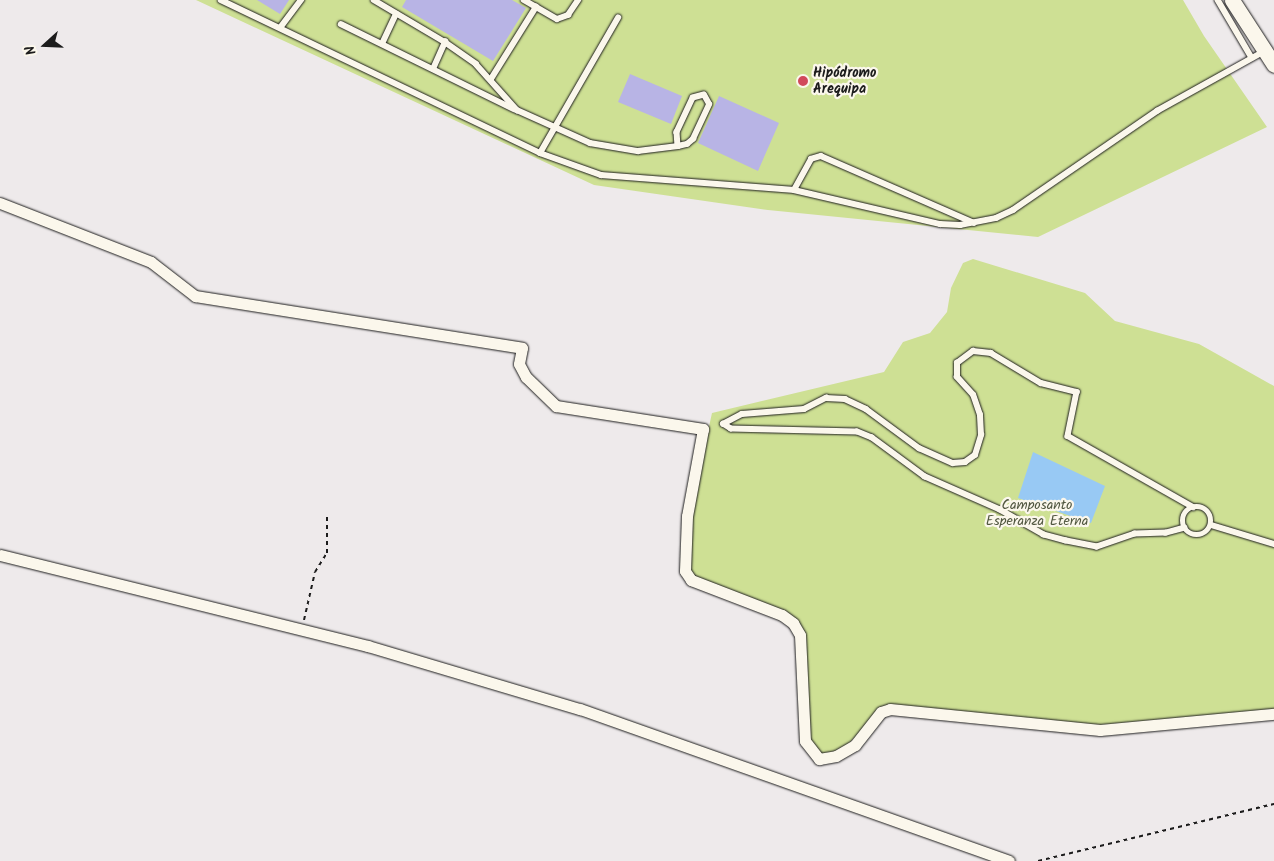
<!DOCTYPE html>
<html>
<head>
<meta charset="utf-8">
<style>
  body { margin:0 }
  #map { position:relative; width:1274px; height:861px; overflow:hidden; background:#eeeaeb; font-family:Kalam,sans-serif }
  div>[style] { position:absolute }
  .green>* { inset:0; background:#cee094 }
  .water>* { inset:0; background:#98c9f4 }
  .building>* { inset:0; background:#b8b4e5 }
  .path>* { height:2px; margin-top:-1px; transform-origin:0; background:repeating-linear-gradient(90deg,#1c1c1c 0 4px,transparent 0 8px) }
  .roads { filter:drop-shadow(0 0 1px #1c1c1c) drop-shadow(0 0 1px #1c1c1c) }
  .lane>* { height:5.5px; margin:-2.75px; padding:0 2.75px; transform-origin:2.75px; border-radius:2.75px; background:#fbf7ec }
  .lane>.ring { margin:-2.75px; padding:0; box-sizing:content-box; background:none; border:5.5px solid #fbf7ec; border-radius:50% }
  .street>* { height:11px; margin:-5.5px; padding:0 5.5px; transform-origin:5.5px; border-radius:5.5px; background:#fbf7ec }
  .secondary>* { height:15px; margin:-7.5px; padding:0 7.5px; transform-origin:7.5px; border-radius:7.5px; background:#fbf7ec }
  .dots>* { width:14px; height:14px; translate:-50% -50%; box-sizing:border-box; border:2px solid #fbf7ec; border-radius:50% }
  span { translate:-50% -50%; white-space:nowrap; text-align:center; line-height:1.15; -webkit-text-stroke:4.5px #fbf7ec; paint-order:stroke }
  .poi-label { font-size:14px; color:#1c1c1c; font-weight:700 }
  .left { translate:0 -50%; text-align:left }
  .park-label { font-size:14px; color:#515740 }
  .north { position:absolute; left:20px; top:20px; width:50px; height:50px; -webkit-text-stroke:4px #fbf7ec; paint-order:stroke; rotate:250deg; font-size:14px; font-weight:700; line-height:20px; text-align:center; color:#1c1c1c }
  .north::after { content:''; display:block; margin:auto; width:18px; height:22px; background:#1c1c1c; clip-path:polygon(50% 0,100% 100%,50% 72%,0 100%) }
</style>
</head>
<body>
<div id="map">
  <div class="green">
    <div style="clip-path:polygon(196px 0,1183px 0,1204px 36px,1267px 127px,1038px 237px,768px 210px,594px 185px)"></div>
    <div style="clip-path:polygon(973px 259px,1085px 293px,1115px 321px,1199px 344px,1274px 386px,1274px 709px,1100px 725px,887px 705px,849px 743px,836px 751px,823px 754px,813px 750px,807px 740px,803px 629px,693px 576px,689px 570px,693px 499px,712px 413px,884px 372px,903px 342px,930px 333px,947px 312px,951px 288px,963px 263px)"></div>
  </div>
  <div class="water">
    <div style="clip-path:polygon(1033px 452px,1105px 486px,1091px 523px,1018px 498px)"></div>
  </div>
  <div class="building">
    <div style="clip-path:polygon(257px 0,289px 0,280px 14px)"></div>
    <div style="clip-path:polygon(406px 0,512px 0,526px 8px,493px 61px,402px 7px)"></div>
    <div style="clip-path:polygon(630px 74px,682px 96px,671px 124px,618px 102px)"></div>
    <div style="clip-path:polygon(719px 96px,779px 123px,758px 171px,698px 143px)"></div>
  </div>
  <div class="path">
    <div style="left:304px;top:620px;width:49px;rotate:-77.1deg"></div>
    <div style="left:315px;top:572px;width:22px;rotate:-58deg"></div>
    <div style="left:327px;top:553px;width:39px;rotate:-90deg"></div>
    <div style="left:1038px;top:861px;width:243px;rotate:-13.6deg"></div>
  </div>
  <div class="roads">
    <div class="lane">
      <div style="left:221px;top:0;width:354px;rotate:25.6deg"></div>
      <div style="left:540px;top:153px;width:65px;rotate:19.8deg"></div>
      <div style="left:601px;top:175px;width:194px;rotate:4.4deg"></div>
      <div style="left:794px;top:190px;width:150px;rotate:13.1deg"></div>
      <div style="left:940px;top:224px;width:20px;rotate:3deg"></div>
      <div style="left:960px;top:225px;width:37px;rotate:-11deg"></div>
      <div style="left:996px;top:218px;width:19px;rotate:-25deg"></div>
      <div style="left:1013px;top:210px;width:175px;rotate:-34.5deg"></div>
      <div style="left:1157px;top:111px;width:121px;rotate:-29.1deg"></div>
      <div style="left:374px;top:0;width:82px;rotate:30.6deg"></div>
      <div style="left:445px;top:42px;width:38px;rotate:35deg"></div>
      <div style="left:476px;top:64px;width:62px;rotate:48.3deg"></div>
      <div style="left:517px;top:110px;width:80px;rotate:24.3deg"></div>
      <div style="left:590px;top:143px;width:49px;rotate:9.5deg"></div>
      <div style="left:638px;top:151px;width:40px;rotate:-7.1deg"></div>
      <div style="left:678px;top:146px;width:9px;rotate:-13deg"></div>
      <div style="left:687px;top:144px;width:8px;rotate:-40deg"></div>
      <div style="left:693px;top:139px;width:38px;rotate:-65deg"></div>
      <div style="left:709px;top:104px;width:10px;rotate:-119deg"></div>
      <div style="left:704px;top:95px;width:11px;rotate:165deg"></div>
      <div style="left:693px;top:98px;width:38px;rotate:115deg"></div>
      <div style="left:677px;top:132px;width:14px;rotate:86deg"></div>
      <div style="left:524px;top:0;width:38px;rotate:30deg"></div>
      <div style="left:557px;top:19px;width:12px;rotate:-20deg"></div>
      <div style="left:568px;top:15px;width:18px;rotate:-56deg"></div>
      <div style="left:1218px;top:0;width:67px;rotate:59.6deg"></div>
      <div style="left:341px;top:24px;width:193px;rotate:26.2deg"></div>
      <div style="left:280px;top:28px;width:35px;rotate:-53deg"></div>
      <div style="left:382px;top:44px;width:33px;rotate:-65deg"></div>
      <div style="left:433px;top:69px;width:30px;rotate:-66deg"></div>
      <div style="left:491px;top:79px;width:85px;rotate:-58deg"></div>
      <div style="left:540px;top:153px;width:156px;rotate:-60deg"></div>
      <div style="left:794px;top:190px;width:35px;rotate:-61deg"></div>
      <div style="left:811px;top:159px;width:10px;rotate:-17deg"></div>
      <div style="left:821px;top:156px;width:167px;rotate:23.6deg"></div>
      <div class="ring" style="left:1183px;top:507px;width:22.5px;height:22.5px"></div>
      <div style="left:1211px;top:525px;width:66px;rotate:16.8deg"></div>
      <div style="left:1185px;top:528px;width:20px;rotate:165deg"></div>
      <div style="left:1166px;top:533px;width:31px;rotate:178deg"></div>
      <div style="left:1135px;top:534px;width:40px;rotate:161.1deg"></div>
      <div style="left:1097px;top:547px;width:32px;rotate:-169deg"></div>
      <div style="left:1066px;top:541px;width:23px;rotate:-165deg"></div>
      <div style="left:1044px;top:535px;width:51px;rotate:-150.4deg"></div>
      <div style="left:1000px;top:510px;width:82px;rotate:-156.3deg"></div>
      <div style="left:925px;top:477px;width:66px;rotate:-143.7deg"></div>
      <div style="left:872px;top:438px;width:16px;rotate:-158deg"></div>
      <div style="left:857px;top:432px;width:126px;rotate:-178.6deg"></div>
      <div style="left:731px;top:429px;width:9px;rotate:-148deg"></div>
      <div style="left:723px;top:424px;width:21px;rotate:-28deg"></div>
      <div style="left:742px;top:414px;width:62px;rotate:-4.6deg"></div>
      <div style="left:804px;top:409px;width:25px;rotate:-27deg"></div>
      <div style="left:826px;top:398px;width:19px;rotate:3deg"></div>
      <div style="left:845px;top:399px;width:23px;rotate:25deg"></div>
      <div style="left:866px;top:409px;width:66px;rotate:36.3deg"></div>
      <div style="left:919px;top:448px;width:37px;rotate:24deg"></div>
      <div style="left:953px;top:463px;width:12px;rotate:-5deg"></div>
      <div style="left:965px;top:462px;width:12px;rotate:-35deg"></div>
      <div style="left:975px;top:455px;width:21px;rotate:-73deg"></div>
      <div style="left:981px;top:435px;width:20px;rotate:-93deg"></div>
      <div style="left:980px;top:415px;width:21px;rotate:-109deg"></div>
      <div style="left:973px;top:395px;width:24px;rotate:-132deg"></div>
      <div style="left:957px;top:377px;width:14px;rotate:-90deg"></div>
      <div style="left:957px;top:363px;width:20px;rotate:-37deg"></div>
      <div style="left:973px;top:351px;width:18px;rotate:6deg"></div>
      <div style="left:991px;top:353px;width:58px;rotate:31deg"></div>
      <div style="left:1041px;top:383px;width:37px;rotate:14deg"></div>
      <div style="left:1077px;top:392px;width:45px;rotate:101.6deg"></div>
      <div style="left:1068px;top:436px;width:144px;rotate:29.6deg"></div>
    </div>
    <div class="street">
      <div style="left:0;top:203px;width:162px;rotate:21.3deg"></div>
      <div style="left:151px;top:262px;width:56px;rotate:37.7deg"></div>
      <div style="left:195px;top:296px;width:331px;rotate:9deg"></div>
      <div style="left:522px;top:348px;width:16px;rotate:101deg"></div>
      <div style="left:519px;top:364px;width:15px;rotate:62deg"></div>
      <div style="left:526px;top:377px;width:42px;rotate:44deg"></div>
      <div style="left:556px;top:406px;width:149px;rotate:8.9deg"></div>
      <div style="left:703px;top:429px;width:88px;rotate:100.4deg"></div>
      <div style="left:687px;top:516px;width:55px;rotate:92.1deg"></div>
      <div style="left:685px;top:571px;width:11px;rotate:56deg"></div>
      <div style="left:691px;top:580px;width:97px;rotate:21deg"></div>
      <div style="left:782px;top:615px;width:14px;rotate:36deg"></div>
      <div style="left:793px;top:623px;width:14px;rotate:60deg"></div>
      <div style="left:800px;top:635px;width:106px;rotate:87.3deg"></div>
      <div style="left:805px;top:741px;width:23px;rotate:52deg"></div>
      <div style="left:819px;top:759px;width:17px;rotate:-10deg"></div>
      <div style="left:836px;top:756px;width:22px;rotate:-30deg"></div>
      <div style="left:855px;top:745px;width:42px;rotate:-51.8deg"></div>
      <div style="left:881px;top:712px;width:9px;rotate:-18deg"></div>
      <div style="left:890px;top:709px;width:211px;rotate:5.7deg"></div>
      <div style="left:1100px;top:730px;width:175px;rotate:-5.3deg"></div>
      <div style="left:0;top:555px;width:379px;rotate:13.9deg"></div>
      <div style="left:368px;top:646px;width:221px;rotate:16.6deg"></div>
      <div style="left:580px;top:709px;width:455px;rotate:19.5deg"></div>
    </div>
    <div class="secondary">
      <div style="left:1232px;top:0;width:77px;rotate:57.1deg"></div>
    </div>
  </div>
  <div class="dots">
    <div style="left:803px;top:81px;background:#d1495b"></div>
  </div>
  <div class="poi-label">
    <span class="left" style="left:813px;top:81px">Hipódromo<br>Arequipa</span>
  </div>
  <div class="park-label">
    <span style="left:1037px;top:513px">Camposanto<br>Esperanza Eterna</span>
  </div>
  <div class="north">N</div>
</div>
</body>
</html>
